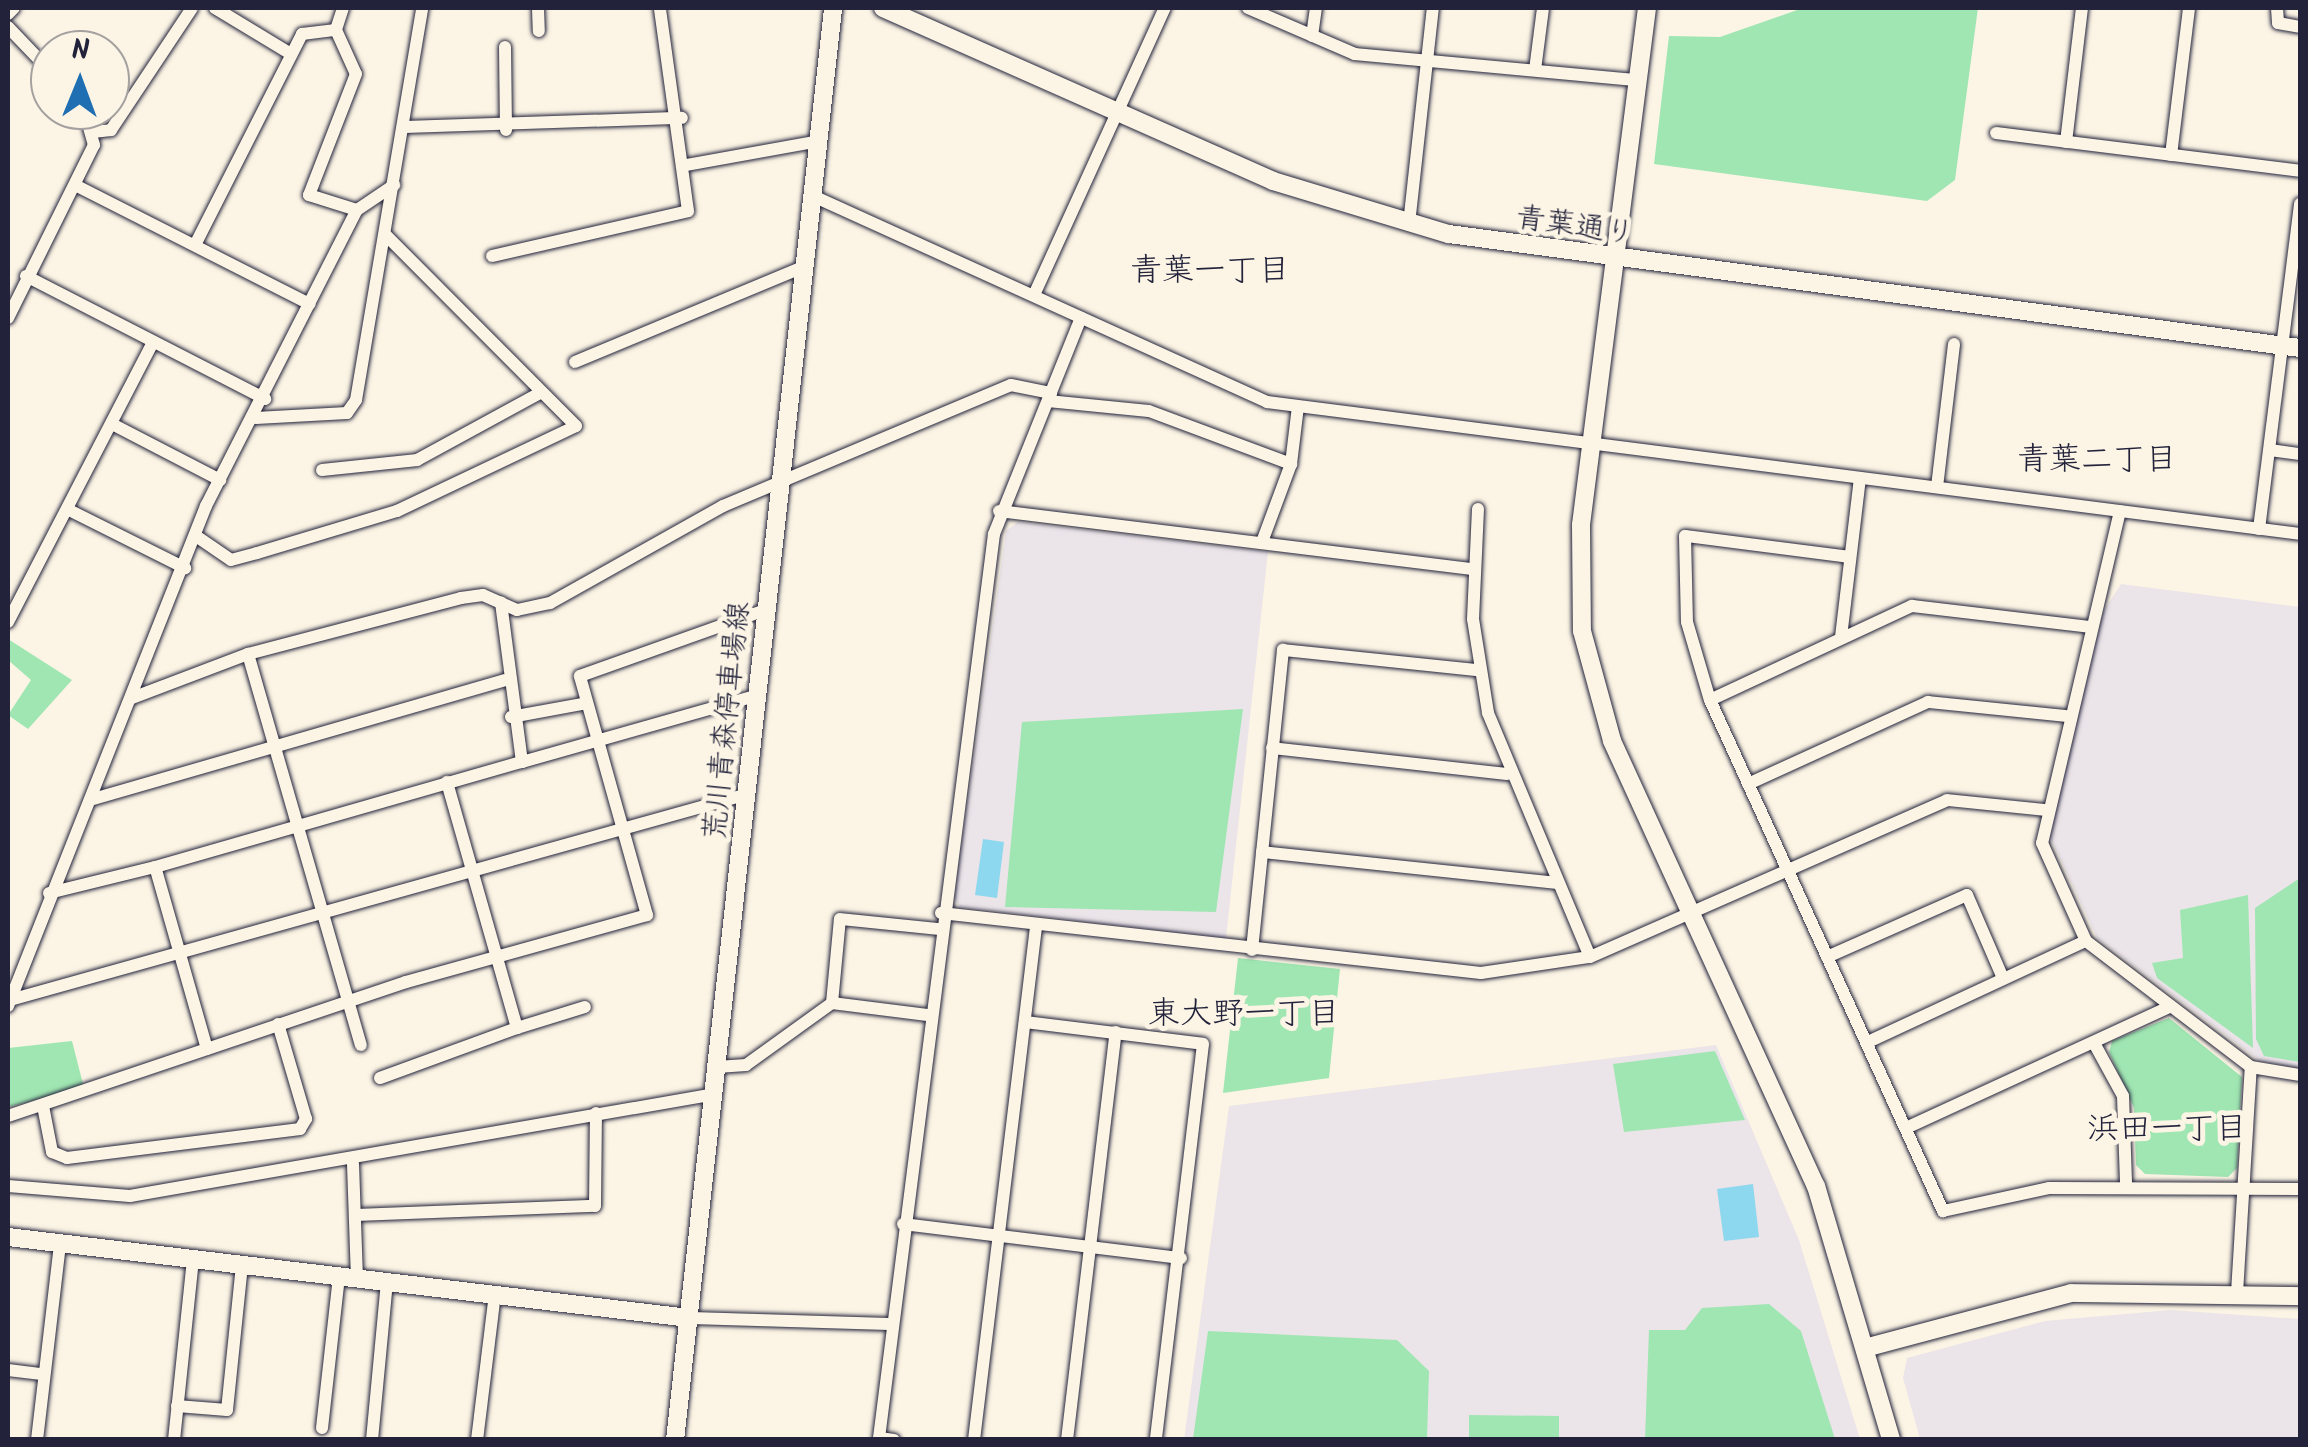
<!DOCTYPE html>
<html>
<head>
<meta charset="utf-8">
<style>
  body { margin:0 }
  #map { position:relative; width:2308px; height:1447px; overflow:hidden; background:#fcf5e5; font-family:Kalam,"Klee One",sans-serif }
  div>[style] { position:absolute }
  .built>* { inset:0; background:#ebe4e8 }
  .green>* { inset:0; background:#a0e6b2 }
  .water>* { inset:0; background:#8dd8ee }
  .roads { filter:drop-shadow(0 0 2px #22223b) drop-shadow(0 0 2px #22223b) }
  .street>* { height:12px; margin:-6px; padding:0 6px; transform-origin:6px; border-radius:6px; background:#fcf5e5 }
  .secondary>* { height:18px; margin:-9px; padding:0 9px; transform-origin:9px; border-radius:9px; background:#fcf5e5 }
  span { translate:-50% -50%; white-space:nowrap; text-align:center; line-height:1.15; -webkit-text-stroke:10px #fcf5e5; paint-order:stroke }
  .street-label { font-size:30px; color:#22223b }
  .neighbourhood-label { font-size:32px; color:#22223b }
  .frame { position:absolute; inset:0; border:10px solid #22223b; pointer-events:none }
  .north { position:absolute; left:30px; top:30px; width:100px; height:100px; box-sizing:border-box; background:#fcf5e5; border:2px solid #a5a1a1; border-radius:50%; rotate:1deg; font-size:28px; font-weight:700; line-height:40px; text-align:center; color:#22223b }
  .north::after { content:''; display:block; margin:auto; width:35px; height:45px; background:#1f6fb2; clip-path:polygon(50% 0,100% 100%,50% 72%,0 100%) }
</style>
</head>
<body>
<div id="map">
  <div class="built">
    <div style="clip-path:polygon(1018px 522px,1268px 552px,1226px 938px,960px 907px,954px 898px,1006px 531px)"></div>
    <div style="clip-path:polygon(2121px 584px,2300px 607px,2300px 1068px,2260px 1061px,2097px 938px,2049px 835px,2103px 612px)"></div>
    <div style="clip-path:polygon(1716px 1045px,1799px 1240px,1860px 1439px,1184px 1440px,1229px 1106px)"></div>
    <div style="clip-path:polygon(2171px 1310px,2300px 1319px,2300px 1439px,1920px 1439px,1903px 1378px,1907px 1358px,2045px 1321px)"></div>
  </div>
  <div class="green">
    <div style="clip-path:polygon(1803px 8px,1978px 8px,1955px 180px,1927px 201px,1654px 164px,1669px 36px,1720px 37px)"></div>
    <div style="clip-path:polygon(8px 639px,72px 680px,28px 729px,8px 715px,31px 680px,8px 660px)"></div>
    <div style="clip-path:polygon(1243px 709px,1216px 912px,1005px 907px,1022px 722px)"></div>
    <div style="clip-path:polygon(2300px 878px,2300px 1062px,2264px 1056px,2256px 1039px,2255px 908px)"></div>
    <div style="clip-path:polygon(2248px 895px,2253px 1048px,2157px 978px,2152px 963px,2183px 958px,2180px 910px)"></div>
    <div style="clip-path:polygon(1238px 958px,1340px 969px,1329px 1078px,1223px 1093px)"></div>
    <div style="clip-path:polygon(2169px 1018px,2242px 1077px,2237px 1168px,2228px 1177px,2145px 1174px,2136px 1165px,2134px 1108px,2109px 1052px,2112px 1041px)"></div>
    <div style="clip-path:polygon(72px 1041px,84px 1088px,8px 1107px,8px 1048px)"></div>
    <div style="clip-path:polygon(1715px 1051px,1745px 1120px,1624px 1132px,1613px 1064px)"></div>
    <div style="clip-path:polygon(1769px 1304px,1801px 1331px,1835px 1439px,1645px 1439px,1649px 1330px,1685px 1330px,1702px 1308px)"></div>
    <div style="clip-path:polygon(1208px 1331px,1397px 1340px,1429px 1371px,1427px 1439px,1193px 1439px)"></div>
    <div style="clip-path:polygon(1469px 1415px,1559px 1416px,1559px 1439px,1469px 1439px)"></div>
  </div>
  <div class="water">
    <div style="clip-path:polygon(983px 839px,1004px 842px,997px 898px,975px 895px)"></div>
    <div style="clip-path:polygon(1753px 1184px,1759px 1237px,1724px 1241px,1717px 1189px)"></div>
  </div>
  <div class="roads">
    <div class="street">
      <div style="left:215px;top:8px;width:89px;rotate:31.2deg"></div>
      <div style="left:343px;top:8px;width:23px;rotate:108deg"></div>
      <div style="left:336px;top:30px;width:48px;rotate:65.6deg"></div>
      <div style="left:356px;top:74px;width:130px;rotate:111.2deg"></div>
      <div style="left:309px;top:195px;width:50px;rotate:17.4deg"></div>
      <div style="left:538px;top:8px;width:23px;rotate:88deg"></div>
      <div style="left:1248px;top:8px;width:116px;rotate:23.3deg"></div>
      <div style="left:1355px;top:54px;width:283px;rotate:5.3deg"></div>
      <div style="left:2277px;top:8px;width:15px;rotate:86deg"></div>
      <div style="left:2278px;top:23px;width:22px;rotate:10deg"></div>
      <div style="left:8px;top:14px;width:8px;rotate:-45deg"></div>
      <div style="left:8px;top:27px;width:61px;rotate:46.3deg"></div>
      <div style="left:1312px;top:36px;width:28px;rotate:-82deg"></div>
      <div style="left:505px;top:47px;width:83px;rotate:89.3deg"></div>
      <div style="left:1535px;top:70px;width:63px;rotate:-82.6deg"></div>
      <div style="left:405px;top:127px;width:277px;rotate:-1.9deg"></div>
      <div style="left:93px;top:132px;width:18px;rotate:-6deg"></div>
      <div style="left:111px;top:130px;width:146px;rotate:-56.4deg"></div>
      <div style="left:1996px;top:133px;width:306px;rotate:7.1deg"></div>
      <div style="left:2066px;top:142px;width:135px;rotate:-83.2deg"></div>
      <div style="left:2171px;top:155px;width:148px;rotate:-83deg"></div>
      <div style="left:686px;top:165px;width:136px;rotate:-10.2deg"></div>
      <div style="left:75px;top:185px;width:263px;rotate:26.9deg"></div>
      <div style="left:813px;top:196px;width:499px;rotate:24.4deg"></div>
      <div style="left:1267px;top:402px;width:1041px;rotate:7.28deg"></div>
      <div style="left:1409px;top:224px;width:217px;rotate:-83.7deg"></div>
      <div style="left:195px;top:245px;width:237px;rotate:-63.1deg"></div>
      <div style="left:302px;top:34px;width:34px;rotate:-7deg"></div>
      <div style="left:492px;top:256px;width:201px;rotate:-12.9deg"></div>
      <div style="left:688px;top:211px;width:205px;rotate:-97.9deg"></div>
      <div style="left:26px;top:276px;width:269px;rotate:27.2deg"></div>
      <div style="left:1034px;top:295px;width:315px;rotate:-65.5deg"></div>
      <div style="left:8px;top:318px;width:193px;rotate:-63.6deg"></div>
      <div style="left:94px;top:145px;width:36px;rotate:-106deg"></div>
      <div style="left:575px;top:362px;width:250px;rotate:-22.6deg"></div>
      <div style="left:1048px;top:401px;width:101px;rotate:5.7deg"></div>
      <div style="left:1149px;top:411px;width:152px;rotate:20.5deg"></div>
      <div style="left:256px;top:418px;width:91px;rotate:-3.1deg"></div>
      <div style="left:347px;top:413px;width:16px;rotate:-55deg"></div>
      <div style="left:356px;top:400px;width:398px;rotate:-80.4deg"></div>
      <div style="left:112px;top:424px;width:122px;rotate:27.4deg"></div>
      <div style="left:2270px;top:450px;width:30px;rotate:8deg"></div>
      <div style="left:322px;top:470px;width:96px;rotate:-6deg"></div>
      <div style="left:417px;top:460px;width:140px;rotate:-28.6deg"></div>
      <div style="left:1937px;top:487px;width:144px;rotate:-83.2deg"></div>
      <div style="left:1478px;top:509px;width:110px;rotate:92.6deg"></div>
      <div style="left:1473px;top:619px;width:95px;rotate:80.9deg"></div>
      <div style="left:1488px;top:713px;width:264px;rotate:67.3deg"></div>
      <div style="left:69px;top:510px;width:130px;rotate:26.6deg"></div>
      <div style="left:999px;top:511px;width:477px;rotate:7deg"></div>
      <div style="left:2120px;top:511px;width:341px;rotate:103.2deg"></div>
      <div style="left:2042px;top:843px;width:107px;rotate:65.8deg"></div>
      <div style="left:2086px;top:941px;width:208px;rotate:37.4deg"></div>
      <div style="left:2251px;top:1067px;width:50px;rotate:9.3deg"></div>
      <div style="left:2259px;top:529px;width:328px;rotate:-82.8deg"></div>
      <div style="left:196px;top:536px;width:42px;rotate:34.4deg"></div>
      <div style="left:231px;top:560px;width:27px;rotate:-15deg"></div>
      <div style="left:257px;top:553px;width:146px;rotate:-16.7deg"></div>
      <div style="left:397px;top:511px;width:198px;rotate:-25.4deg"></div>
      <div style="left:576px;top:426px;width:271px;rotate:-134.9deg"></div>
      <div style="left:1262px;top:542px;width:83px;rotate:-69.6deg"></div>
      <div style="left:1291px;top:464px;width:58px;rotate:-83.1deg"></div>
      <div style="left:1850px;top:557px;width:166px;rotate:-172.7deg"></div>
      <div style="left:1685px;top:536px;width:86px;rotate:88.7deg"></div>
      <div style="left:1687px;top:622px;width:81px;rotate:73.6deg"></div>
      <div style="left:1710px;top:700px;width:562px;rotate:65.49deg"></div>
      <div style="left:1943px;top:1211px;width:108px;rotate:-12.2deg"></div>
      <div style="left:2049px;top:1188px;width:251px;rotate:0.2deg"></div>
      <div style="left:8px;top:622px;width:315px;rotate:-62.6deg"></div>
      <div style="left:1841px;top:637px;width:160px;rotate:-83.2deg"></div>
      <div style="left:248px;top:654px;width:407px;rotate:73.9deg"></div>
      <div style="left:132px;top:698px;width:124px;rotate:-20.8deg"></div>
      <div style="left:248px;top:654px;width:220px;rotate:-14.7deg"></div>
      <div style="left:461px;top:598px;width:22px;rotate:-8deg"></div>
      <div style="left:483px;top:595px;width:37px;rotate:24deg"></div>
      <div style="left:517px;top:610px;width:34px;rotate:-12deg"></div>
      <div style="left:550px;top:603px;width:198px;rotate:-29.3deg"></div>
      <div style="left:723px;top:506px;width:312px;rotate:-22.8deg"></div>
      <div style="left:1011px;top:385px;width:41px;rotate:11.3deg"></div>
      <div style="left:1710px;top:700px;width:223px;rotate:-25deg"></div>
      <div style="left:1912px;top:606px;width:179px;rotate:6.7deg"></div>
      <div style="left:511px;top:717px;width:77px;rotate:-10.4deg"></div>
      <div style="left:1272px;top:748px;width:237px;rotate:6.3deg"></div>
      <div style="left:522px;top:762px;width:245px;rotate:-15.8deg"></div>
      <div style="left:1748px;top:784px;width:198px;rotate:-24.5deg"></div>
      <div style="left:1928px;top:702px;width:139px;rotate:5.8deg"></div>
      <div style="left:93px;top:799px;width:429px;rotate:-16.1deg"></div>
      <div style="left:1262px;top:852px;width:296px;rotate:6deg"></div>
      <div style="left:49px;top:893px;width:109px;rotate:-13.8deg"></div>
      <div style="left:941px;top:913px;width:543px;rotate:6.34deg"></div>
      <div style="left:1481px;top:973px;width:110px;rotate:-8.4deg"></div>
      <div style="left:1590px;top:957px;width:390px;rotate:-23.7deg"></div>
      <div style="left:1947px;top:800px;width:99px;rotate:5.8deg"></div>
      <div style="left:1252px;top:950px;width:302px;rotate:-84.1deg"></div>
      <div style="left:1283px;top:650px;width:195px;rotate:5.9deg"></div>
      <div style="left:1827px;top:957px;width:153px;rotate:-23.9deg"></div>
      <div style="left:1967px;top:895px;width:90px;rotate:66.6deg"></div>
      <div style="left:10px;top:1000px;width:766px;rotate:-15.6deg"></div>
      <div style="left:832px;top:1003px;width:96px;rotate:7.2deg"></div>
      <div style="left:8px;top:1006px;width:538px;rotate:-68.4deg"></div>
      <div style="left:206px;top:506px;width:332px;rotate:-63deg"></div>
      <div style="left:357px;top:210px;width:45px;rotate:-34deg"></div>
      <div style="left:1025px;top:1022px;width:179px;rotate:7deg"></div>
      <div style="left:1203px;top:1044px;width:399px;rotate:96.8deg"></div>
      <div style="left:517px;top:1028px;width:71px;rotate:-17.2deg"></div>
      <div style="left:1868px;top:1042px;width:240px;rotate:-24.9deg"></div>
      <div style="left:2094px;top:1043px;width:60px;rotate:61.3deg"></div>
      <div style="left:2123px;top:1096px;width:88px;rotate:88deg"></div>
      <div style="left:207px;top:1049px;width:189px;rotate:-105.9deg"></div>
      <div style="left:155px;top:867px;width:382px;rotate:-16deg"></div>
      <div style="left:522px;top:762px;width:161px;rotate:-97.5deg"></div>
      <div style="left:717px;top:1067px;width:29px;rotate:-4deg"></div>
      <div style="left:746px;top:1065px;width:106px;rotate:-35.8deg"></div>
      <div style="left:832px;top:1003px;width:84px;rotate:-84.6deg"></div>
      <div style="left:840px;top:919px;width:99px;rotate:5.8deg"></div>
      <div style="left:380px;top:1078px;width:146px;rotate:-20.1deg"></div>
      <div style="left:517px;top:1028px;width:256px;rotate:-105.9deg"></div>
      <div style="left:43px;top:1106px;width:47px;rotate:78.9deg"></div>
      <div style="left:52px;top:1152px;width:16px;rotate:22deg"></div>
      <div style="left:67px;top:1158px;width:235px;rotate:-7.1deg"></div>
      <div style="left:300px;top:1129px;width:12px;rotate:-59deg"></div>
      <div style="left:306px;top:1119px;width:99px;rotate:-106.4deg"></div>
      <div style="left:8px;top:1116px;width:420px;rotate:-18.6deg"></div>
      <div style="left:406px;top:982px;width:250px;rotate:-15.5deg"></div>
      <div style="left:647px;top:915px;width:248px;rotate:-105.7deg"></div>
      <div style="left:580px;top:676px;width:200px;rotate:-19.6deg"></div>
      <div style="left:1906px;top:1128px;width:289px;rotate:-24.7deg"></div>
      <div style="left:353px;top:1164px;width:114px;rotate:88deg"></div>
      <div style="left:8px;top:1186px;width:122px;rotate:4.7deg"></div>
      <div style="left:130px;top:1196px;width:594px;rotate:-9.89deg"></div>
      <div style="left:356px;top:1215px;width:239px;rotate:-2.2deg"></div>
      <div style="left:595px;top:1206px;width:93px;rotate:-89.4deg"></div>
      <div style="left:903px;top:1224px;width:280px;rotate:7deg"></div>
      <div style="left:2237px;top:1293px;width:226px;rotate:-86.5deg"></div>
      <div style="left:689px;top:1318px;width:202px;rotate:1.7deg"></div>
      <div style="left:8px;top:1370px;width:34px;rotate:7deg"></div>
      <div style="left:177px;top:1406px;width:50px;rotate:4.6deg"></div>
      <div style="left:227px;top:1410px;width:146px;rotate:-84.1deg"></div>
      <div style="left:322px;top:1428px;width:152px;rotate:-83.6deg"></div>
      <div style="left:37px;top:1440px;width:198px;rotate:-83.3deg"></div>
      <div style="left:174px;top:1440px;width:182px;rotate:-84deg"></div>
      <div style="left:372px;top:1440px;width:159px;rotate:-84.6deg"></div>
      <div style="left:477px;top:1440px;width:148px;rotate:-83deg"></div>
      <div style="left:894px;top:1440px;width:15px;rotate:-172deg"></div>
      <div style="left:879px;top:1438px;width:911px;rotate:-82.75deg"></div>
      <div style="left:994px;top:534px;width:233px;rotate:-68.1deg"></div>
      <div style="left:974px;top:1440px;width:517px;rotate:-83.11deg"></div>
      <div style="left:1067px;top:1440px;width:411px;rotate:-83.2deg"></div>
    </div>
    <div class="secondary">
      <div style="left:883px;top:8px;width:427px;rotate:23.9deg"></div>
      <div style="left:1273px;top:181px;width:184px;rotate:16.8deg"></div>
      <div style="left:1449px;top:234px;width:859px;rotate:7.63deg"></div>
      <div style="left:1647px;top:8px;width:521px;rotate:97.28deg"></div>
      <div style="left:1581px;top:525px;width:106px;rotate:89.5deg"></div>
      <div style="left:1582px;top:631px;width:114px;rotate:74.7deg"></div>
      <div style="left:1612px;top:741px;width:490px;rotate:65.4deg"></div>
      <div style="left:1816px;top:1186px;width:265px;rotate:73.5deg"></div>
      <div style="left:8px;top:1237px;width:686px;rotate:6.78deg"></div>
      <div style="left:1865px;top:1348px;width:213px;rotate:-14.9deg"></div>
      <div style="left:2071px;top:1293px;width:229px;rotate:0.8deg"></div>
      <div style="left:675px;top:1440px;width:1441px;rotate:-83.7deg"></div>
    </div>
  </div>
  <div class="street-label">
    <span style="left:1575px;top:227px;rotate:8deg">青葉通り</span>
    <span style="left:728px;top:721px;rotate:-84deg">荒川青森停車場線</span>
  </div>
  <div class="neighbourhood-label">
    <span style="left:1210px;top:272px">青葉一丁目</span>
    <span style="left:2097px;top:461px">青葉二丁目</span>
    <span style="left:1244px;top:1015px">東大野一丁目</span>
    <span style="left:2167px;top:1130px">浜田一丁目</span>
  </div>
  <div class="frame"></div>
  <div class="north">N</div>
</div>
</body>
</html>
